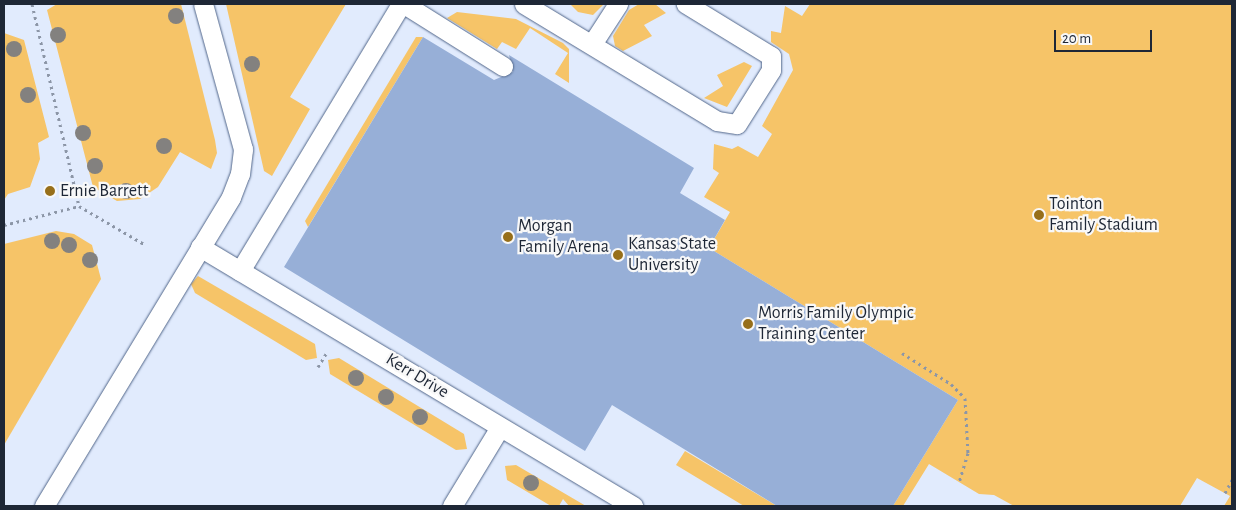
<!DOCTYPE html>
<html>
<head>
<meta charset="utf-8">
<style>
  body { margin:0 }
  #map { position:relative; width:1236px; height:510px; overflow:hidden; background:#e1ebfd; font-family:"Alegreya Sans",sans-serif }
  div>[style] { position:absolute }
  .green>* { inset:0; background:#f6c468 }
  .building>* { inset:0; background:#97afd7 }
  .path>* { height:3px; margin-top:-1.5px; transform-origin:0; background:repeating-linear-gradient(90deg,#8c96a7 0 2.5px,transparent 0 6.5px) }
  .roads { filter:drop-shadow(0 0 1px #51668a) drop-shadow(0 0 1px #51668a) }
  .lane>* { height:19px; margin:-9.5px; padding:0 9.5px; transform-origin:9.5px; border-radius:9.5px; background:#fff }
  .trees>* { width:16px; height:16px; margin:-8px; border-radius:50%; background:#83817f }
  .dots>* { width:14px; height:14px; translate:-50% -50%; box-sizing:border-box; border:2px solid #f8f8f8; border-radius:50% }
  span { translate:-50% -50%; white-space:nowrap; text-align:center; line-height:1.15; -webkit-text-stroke:4.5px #f8f8f8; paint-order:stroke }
  .poi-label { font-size:18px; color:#1e2736 }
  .left { translate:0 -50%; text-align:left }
  .street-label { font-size:18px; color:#1e2736 }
  .frame { position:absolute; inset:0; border:5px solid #1e2736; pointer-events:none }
  .scale { position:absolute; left:1054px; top:30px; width:98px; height:22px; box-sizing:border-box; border:2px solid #1e2736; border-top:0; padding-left:6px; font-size:15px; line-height:18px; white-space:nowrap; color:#1e2736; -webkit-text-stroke:4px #f8f8f8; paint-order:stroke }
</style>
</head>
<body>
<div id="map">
  <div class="green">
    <div style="clip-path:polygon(57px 4px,181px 4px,215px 140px,217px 153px,211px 169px,180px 152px,158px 187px,140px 199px,117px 201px,93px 187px,47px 10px)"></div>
    <div style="clip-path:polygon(226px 4px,346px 4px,290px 97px,310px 109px,272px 176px,264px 171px)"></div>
    <div style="clip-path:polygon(570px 4px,604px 4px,593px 15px,578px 12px)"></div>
    <div style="clip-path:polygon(655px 4px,666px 13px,644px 25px,652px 36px,623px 51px,615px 46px,613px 36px,629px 10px,639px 4px)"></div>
    <div style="clip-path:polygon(810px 4px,1232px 4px,1232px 506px,1224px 506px,1230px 496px,1197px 478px,1180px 506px,1014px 506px,994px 495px,979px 494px,929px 464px,903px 506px,893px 506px,958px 400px,709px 248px,730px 212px,704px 197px,719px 173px,713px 169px,714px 144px,732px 149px,738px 146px,758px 157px,772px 134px,762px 126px,793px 70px,789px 54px,771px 42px,771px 31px,781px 33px,785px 6px,802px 16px)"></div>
    <div style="clip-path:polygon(457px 12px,516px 19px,563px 43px,569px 49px,569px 83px,555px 74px,568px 53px,530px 28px,516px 49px,502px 42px,497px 49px,447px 18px)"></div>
    <div style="clip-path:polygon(4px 33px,24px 40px,49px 137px,38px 143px,40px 159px,30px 187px,8px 194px,4px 200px)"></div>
    <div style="clip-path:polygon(416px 37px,423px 37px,308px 227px,305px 221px)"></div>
    <div style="clip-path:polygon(744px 62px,752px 66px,727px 107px,704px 98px,723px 86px,717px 75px)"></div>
    <div style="clip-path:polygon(56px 231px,74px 234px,92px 245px,101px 279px,4px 445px,4px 244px)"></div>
    <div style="clip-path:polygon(198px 276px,315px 344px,317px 358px,306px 360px,195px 293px,191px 284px)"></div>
    <div style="clip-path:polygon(339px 358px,464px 434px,467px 449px,456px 450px,330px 374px,328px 360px)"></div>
    <div style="clip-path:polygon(685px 451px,777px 506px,744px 506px,676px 465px)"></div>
    <div style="clip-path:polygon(516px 465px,586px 506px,569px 506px,563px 499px,559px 506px,551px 506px,507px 480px,505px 466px)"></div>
  </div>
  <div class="building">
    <div style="clip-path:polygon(423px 37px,494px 80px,513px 72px,509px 55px,694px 168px,680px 193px,725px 220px,709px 248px,958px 400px,893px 506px,777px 506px,612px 405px,585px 451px,284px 267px)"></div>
  </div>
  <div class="path">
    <div style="left:32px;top:4px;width:207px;rotate:76.9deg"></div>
    <div style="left:4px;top:225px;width:77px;rotate:-14.2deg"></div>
    <div style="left:79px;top:206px;width:75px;rotate:30.3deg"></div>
    <div style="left:902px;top:353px;width:58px;rotate:32.3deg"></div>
    <div style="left:951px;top:384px;width:20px;rotate:45deg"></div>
    <div style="left:965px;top:398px;width:55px;rotate:86.9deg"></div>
    <div style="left:968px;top:453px;width:30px;rotate:107deg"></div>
    <div style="left:318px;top:367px;width:17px;rotate:-59deg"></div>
    <div style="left:1225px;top:493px;width:15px;rotate:-62deg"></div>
  </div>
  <div class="roads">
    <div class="lane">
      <div style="left:404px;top:4px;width:117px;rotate:32.1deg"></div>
      <div style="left:524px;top:4px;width:226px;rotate:31.2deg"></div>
      <div style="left:717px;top:121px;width:20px;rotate:9deg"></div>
      <div style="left:737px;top:124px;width:64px;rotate:-57.8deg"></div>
      <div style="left:771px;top:70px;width:14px;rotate:-90deg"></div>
      <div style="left:771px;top:56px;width:100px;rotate:-148.5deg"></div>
      <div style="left:592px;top:44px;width:48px;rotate:-57deg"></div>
      <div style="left:200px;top:247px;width:505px;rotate:30.89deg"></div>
      <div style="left:240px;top:271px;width:312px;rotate:-58.9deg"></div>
      <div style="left:44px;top:506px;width:361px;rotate:-58.8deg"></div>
      <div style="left:231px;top:197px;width:25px;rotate:-69deg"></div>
      <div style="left:240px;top:174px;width:25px;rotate:-83deg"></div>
      <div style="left:243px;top:149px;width:150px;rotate:-105.4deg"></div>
      <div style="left:452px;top:506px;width:92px;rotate:-58.7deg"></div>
    </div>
  </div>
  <div class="trees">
    <div style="left:176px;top:16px"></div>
    <div style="left:58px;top:35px"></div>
    <div style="left:14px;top:49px"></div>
    <div style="left:252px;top:64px"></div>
    <div style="left:28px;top:95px"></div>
    <div style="left:83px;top:133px"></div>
    <div style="left:164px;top:146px"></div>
    <div style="left:95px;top:166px"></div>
    <div style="left:126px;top:191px"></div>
    <div style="left:52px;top:241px"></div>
    <div style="left:69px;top:245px"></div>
    <div style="left:90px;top:260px"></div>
    <div style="left:356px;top:378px"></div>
    <div style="left:386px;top:397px"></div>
    <div style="left:420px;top:417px"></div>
    <div style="left:531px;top:483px"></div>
  </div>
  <div class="dots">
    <div style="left:50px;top:191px;background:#976f1a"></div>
    <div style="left:1039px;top:215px;background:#976f1a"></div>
    <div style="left:508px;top:237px;background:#976f1a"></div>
    <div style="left:618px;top:255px;background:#976f1a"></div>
    <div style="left:748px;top:324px;background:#976f1a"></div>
  </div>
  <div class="poi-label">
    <span class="left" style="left:60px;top:191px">Ernie Barrett</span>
    <span class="left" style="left:1049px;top:215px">Tointon<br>Family Stadium</span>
    <span class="left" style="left:518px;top:237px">Morgan<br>Family Arena</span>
    <span class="left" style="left:628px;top:255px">Kansas State<br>University</span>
    <span class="left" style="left:758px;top:324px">Morris Family Olympic<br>Training Center</span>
  </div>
  <div class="street-label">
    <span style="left:417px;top:376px;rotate:31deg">Kerr Drive</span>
  </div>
  <div class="frame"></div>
  <div class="scale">20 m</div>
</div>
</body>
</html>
